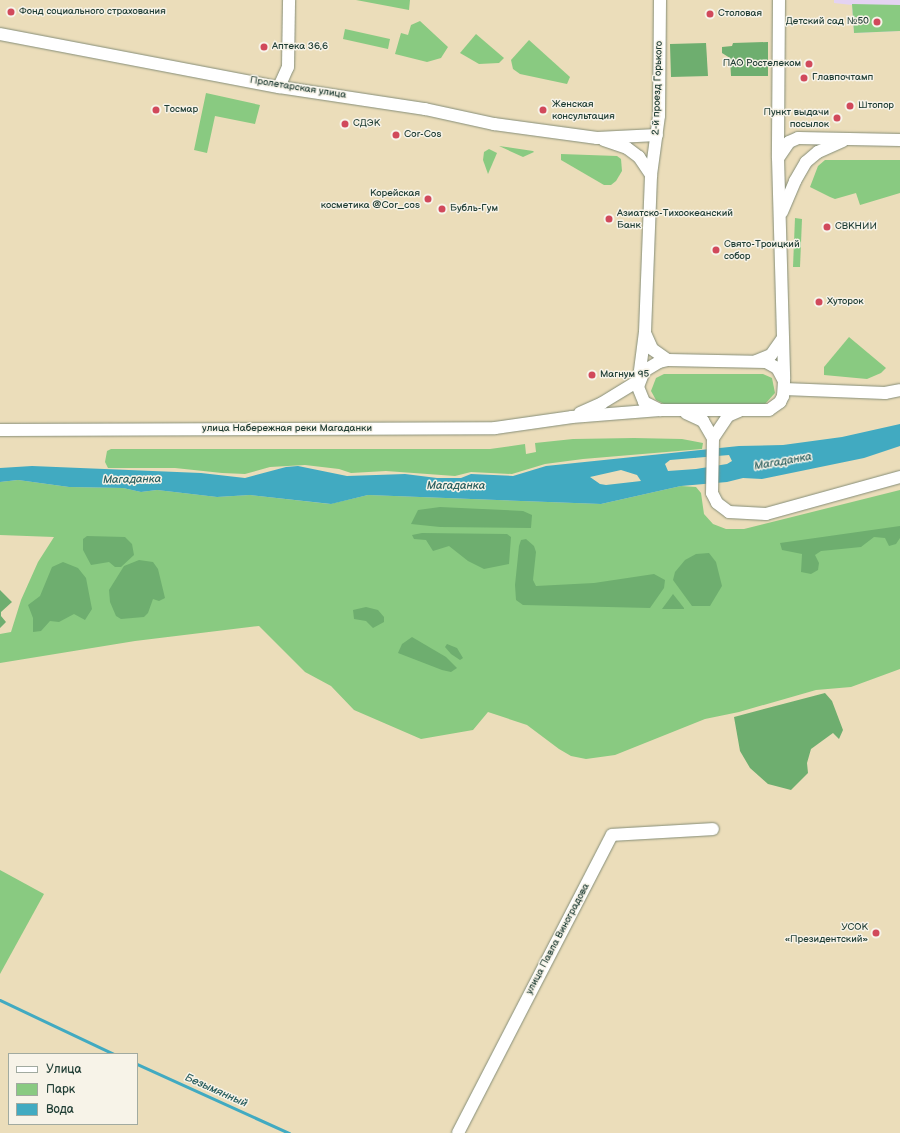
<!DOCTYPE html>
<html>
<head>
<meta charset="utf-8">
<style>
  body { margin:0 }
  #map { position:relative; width:900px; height:1133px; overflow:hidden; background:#ebddba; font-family:"Balsamiq Sans",sans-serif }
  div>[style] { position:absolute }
  .built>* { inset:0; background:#e4d3f2 }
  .green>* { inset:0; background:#89ca81 }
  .forest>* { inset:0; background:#6eae6f }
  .water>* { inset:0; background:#41aac1 }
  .stream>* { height:2.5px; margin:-1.25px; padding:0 1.25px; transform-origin:1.25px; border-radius:1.25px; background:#41aac1 }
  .roads { filter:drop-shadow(0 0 1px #858d77) drop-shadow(0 0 1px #858d77) }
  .minor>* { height:12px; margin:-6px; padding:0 6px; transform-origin:6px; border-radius:6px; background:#fff }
  .dots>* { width:11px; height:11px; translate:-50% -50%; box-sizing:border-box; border:2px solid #f7f3e8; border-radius:50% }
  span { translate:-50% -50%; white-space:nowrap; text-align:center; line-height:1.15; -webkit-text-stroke:3px #f7f3e8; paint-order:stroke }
  .poi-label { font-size:10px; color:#1f3d34 }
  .left { translate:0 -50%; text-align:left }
  .right { translate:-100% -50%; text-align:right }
  .street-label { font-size:10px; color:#1f3d34 }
  .water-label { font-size:11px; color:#295e5e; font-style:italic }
  .legend { position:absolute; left:8px; top:1053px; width:130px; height:72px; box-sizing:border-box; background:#f7f3e8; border:1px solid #a1aaa0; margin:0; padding:5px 7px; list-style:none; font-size:12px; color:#1f3d34 }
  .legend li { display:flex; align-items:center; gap:8px; height:20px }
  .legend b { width:20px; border:1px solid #a1aaa0 }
</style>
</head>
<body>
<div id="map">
  <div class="built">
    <div style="clip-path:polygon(834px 0,900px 0,900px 31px,854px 33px,852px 5px,834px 3px)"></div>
  </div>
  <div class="green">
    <div style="clip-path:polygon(356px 0,410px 0,409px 10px)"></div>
    <div style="clip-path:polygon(852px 4px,900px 5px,900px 31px,854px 33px)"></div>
    <div style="clip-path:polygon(420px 21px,448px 47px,441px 58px,427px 62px,395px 54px,401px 33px,408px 35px,411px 25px)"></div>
    <div style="clip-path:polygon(345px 29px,390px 39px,388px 49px,343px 39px)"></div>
    <div style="clip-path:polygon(476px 34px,504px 58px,499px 63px,479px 64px,460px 53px)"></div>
    <div style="clip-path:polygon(529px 40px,570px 77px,567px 84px,520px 74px,513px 69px,511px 60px)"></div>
    <div style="clip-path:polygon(206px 93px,260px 105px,255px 124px,215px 116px,207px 153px,194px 150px)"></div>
    <div style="clip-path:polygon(499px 146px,533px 151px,534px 152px,523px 157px)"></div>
    <div style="clip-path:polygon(489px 149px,497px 153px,488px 174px,483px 160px,484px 152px)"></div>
    <div style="clip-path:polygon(561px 154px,617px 156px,621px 159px,622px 171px,616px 181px,611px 185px,604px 185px,561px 160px)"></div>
    <div style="clip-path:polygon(825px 160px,900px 160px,900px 193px,860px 205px,856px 193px,835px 199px,830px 197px,810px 187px,818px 166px)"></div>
    <div style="clip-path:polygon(795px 218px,802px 219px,800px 267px,793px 267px)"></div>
    <div style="clip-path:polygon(849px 337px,886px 368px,881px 373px,867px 379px,824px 375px,824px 367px)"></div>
    <div style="clip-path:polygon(664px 374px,763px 374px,772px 378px,775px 393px,765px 404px,664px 404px,656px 400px,651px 391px,656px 378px)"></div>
    <div style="clip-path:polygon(634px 438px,682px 439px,703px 443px,702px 449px,583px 459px,545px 464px,512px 474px,471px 472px,455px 476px,386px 471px,351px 473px,339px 469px,305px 465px,270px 467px,245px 474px,222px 473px,175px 468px,108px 468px,105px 462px,107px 451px,111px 449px,490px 449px,525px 444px,526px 454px,536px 452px,535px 443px,573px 439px)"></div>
    <div style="clip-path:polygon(18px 480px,69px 487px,123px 488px,141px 492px,157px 490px,217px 497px,250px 495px,330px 504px,368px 495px,601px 504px,681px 486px,696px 487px,701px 493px,704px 514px,713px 524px,726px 529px,744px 529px,900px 490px,900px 669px,851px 687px,816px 690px,739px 712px,705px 719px,615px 755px,586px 759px,571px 756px,559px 749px,527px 725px,488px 712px,473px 730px,421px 739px,354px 710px,331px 686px,305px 672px,259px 626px,135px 641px,0 663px,0 634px,11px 632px,21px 600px,38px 562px,54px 537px,0 535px,0 482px)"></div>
    <div style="clip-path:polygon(0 870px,44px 894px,0 974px)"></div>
  </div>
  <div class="forest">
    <div style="clip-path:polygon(768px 42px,768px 76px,731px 76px,730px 58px,722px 53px,722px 47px,732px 46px,733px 43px)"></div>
    <div style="clip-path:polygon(706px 43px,708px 76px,671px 77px,670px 44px)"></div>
    <div style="clip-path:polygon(440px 507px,523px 511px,532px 515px,531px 528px,440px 527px,411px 524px,418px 510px)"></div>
    <div style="clip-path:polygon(900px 526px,900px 538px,896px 544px,889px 546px,885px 538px,874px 537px,861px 547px,821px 551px,815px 555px,819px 563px,818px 570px,811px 574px,801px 572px,802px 554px,782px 550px,780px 543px)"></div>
    <div style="clip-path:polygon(422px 533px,507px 534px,511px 537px,509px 564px,484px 569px,468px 561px,449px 546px,433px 551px,426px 540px,414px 539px,412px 535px)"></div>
    <div style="clip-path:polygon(87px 536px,125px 537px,132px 544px,134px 555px,121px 567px,115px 567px,109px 562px,91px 565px,83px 550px,83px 539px)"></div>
    <div style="clip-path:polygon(526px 539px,534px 546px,536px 552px,533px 580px,536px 586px,594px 583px,654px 574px,665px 580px,664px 588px,650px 608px,523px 605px,516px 600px,515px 585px,519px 546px,521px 540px)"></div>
    <div style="clip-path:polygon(709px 553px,716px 562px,722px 586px,710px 606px,692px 606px,673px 580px,675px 572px,685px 560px,696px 554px)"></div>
    <div style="clip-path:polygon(139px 560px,153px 562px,158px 569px,165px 598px,159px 601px,153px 599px,148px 613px,144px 617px,121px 619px,116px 616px,110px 602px,109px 590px,124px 566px)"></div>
    <div style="clip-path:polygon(63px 562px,78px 568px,86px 578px,92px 609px,85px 620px,74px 614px,59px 622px,50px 621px,41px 631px,33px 632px,33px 618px,28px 605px,40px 596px,52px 567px)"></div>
    <div style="clip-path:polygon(0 590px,12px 602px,1px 612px,1px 616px,6px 622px,0 628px)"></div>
    <div style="clip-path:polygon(673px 594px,684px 608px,684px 609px,662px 609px)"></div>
    <div style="clip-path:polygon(366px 607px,378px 610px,384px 617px,384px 622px,373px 628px,366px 621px,354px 619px,353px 610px)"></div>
    <div style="clip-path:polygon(412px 637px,446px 657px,457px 668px,451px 672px,442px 670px,398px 653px,402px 644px)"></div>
    <div style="clip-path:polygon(447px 644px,457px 648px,463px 658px,460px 660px,451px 654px,445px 647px)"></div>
    <div style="clip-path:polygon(825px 693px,832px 701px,843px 730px,839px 739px,833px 733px,811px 749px,807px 763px,808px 773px,791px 790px,768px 784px,750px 768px,740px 751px,734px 717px)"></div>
  </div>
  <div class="water">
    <div style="clip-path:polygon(evenodd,900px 424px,900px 446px,864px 458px,762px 479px,743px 478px,727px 482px,681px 486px,601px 504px,368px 495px,331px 504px,250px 495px,217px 497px,157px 490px,141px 492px,123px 488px,69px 487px,18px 480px,0 482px,0 468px,32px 466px,201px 473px,245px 478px,286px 467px,298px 466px,347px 476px,405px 474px,437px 478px,461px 478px,471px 474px,513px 476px,546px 466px,739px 446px,783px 445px,842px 437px,900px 424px,729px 455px,732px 461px,727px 464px,696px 469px,668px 471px,665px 464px,670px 460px,729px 455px,900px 424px,621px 470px,637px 475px,641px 481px,606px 485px,600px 484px,590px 477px,621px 470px)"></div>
  </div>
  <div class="stream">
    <div style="left:0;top:1000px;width:126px;rotate:25.3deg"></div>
    <div style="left:137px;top:1064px;width:167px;rotate:24.4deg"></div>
  </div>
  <div class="roads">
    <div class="minor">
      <div style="left:779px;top:0;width:158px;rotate:90.4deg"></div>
      <div style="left:778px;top:158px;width:221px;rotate:88.4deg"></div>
      <div style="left:0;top:34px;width:284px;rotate:10.8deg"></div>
      <div style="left:279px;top:87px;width:148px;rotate:8.6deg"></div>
      <div style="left:425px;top:109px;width:71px;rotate:12.3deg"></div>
      <div style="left:494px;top:124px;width:104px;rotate:7.7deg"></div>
      <div style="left:597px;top:138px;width:60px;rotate:-2.9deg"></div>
      <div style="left:279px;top:87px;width:22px;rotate:-66deg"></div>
      <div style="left:288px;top:67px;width:67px;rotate:-89.1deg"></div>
      <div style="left:604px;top:140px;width:24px;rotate:19deg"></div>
      <div style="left:627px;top:148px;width:15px;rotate:37deg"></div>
      <div style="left:639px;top:157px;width:22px;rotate:56deg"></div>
      <div style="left:779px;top:157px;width:18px;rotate:-56deg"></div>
      <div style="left:789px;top:142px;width:10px;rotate:-24deg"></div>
      <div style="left:798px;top:138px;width:102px;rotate:1.1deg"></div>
      <div style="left:782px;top:212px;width:34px;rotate:-67deg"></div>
      <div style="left:795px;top:181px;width:22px;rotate:-60deg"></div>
      <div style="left:806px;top:162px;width:16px;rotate:-40deg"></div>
      <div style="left:818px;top:152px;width:27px;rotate:-24deg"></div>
      <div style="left:645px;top:333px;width:17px;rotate:66deg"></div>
      <div style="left:652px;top:349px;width:19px;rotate:35deg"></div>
      <div style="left:756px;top:361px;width:16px;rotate:-22deg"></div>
      <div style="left:771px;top:355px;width:19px;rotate:-55deg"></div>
      <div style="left:639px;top:378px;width:46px;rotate:-82.6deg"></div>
      <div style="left:645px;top:332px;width:157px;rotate:-87.8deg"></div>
      <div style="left:651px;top:175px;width:60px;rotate:-82.3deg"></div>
      <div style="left:659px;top:116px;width:116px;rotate:-89.5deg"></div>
      <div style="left:784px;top:389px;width:101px;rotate:2.3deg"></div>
      <div style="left:885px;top:393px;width:15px;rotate:-11deg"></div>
      <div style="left:739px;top:411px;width:12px;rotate:156deg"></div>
      <div style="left:728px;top:416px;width:27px;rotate:124deg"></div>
      <div style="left:713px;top:438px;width:55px;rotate:91deg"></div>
      <div style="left:712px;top:493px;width:11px;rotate:63deg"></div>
      <div style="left:717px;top:503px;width:15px;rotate:37deg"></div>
      <div style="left:729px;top:512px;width:37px;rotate:3deg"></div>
      <div style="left:766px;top:514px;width:139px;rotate:-15.4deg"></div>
      <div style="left:580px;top:413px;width:24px;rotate:-24deg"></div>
      <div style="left:602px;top:403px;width:42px;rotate:-31.4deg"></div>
      <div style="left:686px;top:413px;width:19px;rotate:25deg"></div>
      <div style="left:703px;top:421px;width:20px;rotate:60deg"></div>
      <div style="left:0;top:430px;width:495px;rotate:-0.2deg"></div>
      <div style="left:495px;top:428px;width:78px;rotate:-8.1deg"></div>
      <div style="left:572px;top:417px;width:88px;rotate:-4.5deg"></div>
      <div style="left:660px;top:410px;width:109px"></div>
      <div style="left:769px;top:410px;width:14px;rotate:-36deg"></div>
      <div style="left:780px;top:402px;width:7px;rotate:-63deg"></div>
      <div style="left:783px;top:396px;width:15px;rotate:-86deg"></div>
      <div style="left:784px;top:381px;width:15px;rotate:-118deg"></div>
      <div style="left:777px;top:368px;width:13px;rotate:-151deg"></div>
      <div style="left:766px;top:362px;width:98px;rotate:-178.8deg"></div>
      <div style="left:668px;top:360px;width:9px;rotate:167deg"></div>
      <div style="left:659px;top:362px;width:17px;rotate:149deg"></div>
      <div style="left:644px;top:371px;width:17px;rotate:111deg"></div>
      <div style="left:638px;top:387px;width:16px;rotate:68deg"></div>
      <div style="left:644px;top:402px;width:18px;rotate:27deg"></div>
      <div style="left:458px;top:1133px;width:335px;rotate:-62.7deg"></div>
      <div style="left:612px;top:835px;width:101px;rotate:-3.4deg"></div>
    </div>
  </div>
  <div class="dots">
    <div style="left:11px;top:12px;background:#d1495b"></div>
    <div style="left:710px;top:14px;background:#d1495b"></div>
    <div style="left:877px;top:22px;background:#d1495b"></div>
    <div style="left:264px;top:47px;background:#d1495b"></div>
    <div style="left:809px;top:64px;background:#d1495b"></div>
    <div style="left:804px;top:78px;background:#d1495b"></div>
    <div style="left:850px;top:106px;background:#d1495b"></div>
    <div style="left:156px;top:110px;background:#d1495b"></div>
    <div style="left:543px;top:110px;background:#d1495b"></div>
    <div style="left:837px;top:118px;background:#d1495b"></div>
    <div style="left:345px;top:124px;background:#d1495b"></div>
    <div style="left:396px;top:135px;background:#d1495b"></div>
    <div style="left:428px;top:199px;background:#d1495b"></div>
    <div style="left:442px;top:209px;background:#d1495b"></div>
    <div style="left:609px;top:219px;background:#d1495b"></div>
    <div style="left:827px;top:227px;background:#d1495b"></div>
    <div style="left:716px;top:250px;background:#d1495b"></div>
    <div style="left:819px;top:302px;background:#d1495b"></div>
    <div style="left:592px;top:375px;background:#d1495b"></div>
    <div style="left:876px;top:933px;background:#d1495b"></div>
  </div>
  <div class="poi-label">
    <span class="left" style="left:19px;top:12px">Фонд социального страхования</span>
    <span class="left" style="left:718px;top:14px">Столовая</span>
    <span class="right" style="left:869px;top:22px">Детский сад №50</span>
    <span class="left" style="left:272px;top:47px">Аптека 36,6</span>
    <span class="right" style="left:801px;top:64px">ПАО Ростелеком</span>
    <span class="left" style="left:812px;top:78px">Главпочтамп</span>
    <span class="left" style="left:552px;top:110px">Женская<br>консультация</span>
    <span class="left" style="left:858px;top:106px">Штопор</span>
    <span class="left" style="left:164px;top:110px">Тосмар</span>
    <span class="right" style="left:829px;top:118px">Пункт выдачи<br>посылок</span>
    <span class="left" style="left:353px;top:124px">СДЭК</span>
    <span class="left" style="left:404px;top:135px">Cor-Cos</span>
    <span class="right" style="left:420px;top:199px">Корейская<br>косметика @Cor_cos</span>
    <span class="left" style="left:450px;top:209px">Бубль-Гум</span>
    <span class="left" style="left:617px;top:219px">Азиатско-Тихоокеанский<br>Банк</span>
    <span class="left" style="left:835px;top:227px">СВКНИИ</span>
    <span class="left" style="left:724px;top:250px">Свято-Троицкий<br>собор</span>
    <span class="left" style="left:827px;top:302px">Хуторок</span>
    <span class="left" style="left:600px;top:375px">Магнум 95</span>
    <span class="right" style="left:868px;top:933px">УСОК<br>«Президентский»</span>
  </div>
  <div class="street-label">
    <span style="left:298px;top:88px;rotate:9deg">Пролетарская улица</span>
    <span style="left:658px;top:88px;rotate:-88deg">2-й проезд Горького</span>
    <span style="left:287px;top:429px">улица Набережная реки Магаданки</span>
    <span style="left:558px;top:939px;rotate:-62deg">улица Павла Виноградова</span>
  </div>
  <div class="water-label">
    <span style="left:783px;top:462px;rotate:-10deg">Магаданка</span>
    <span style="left:132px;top:480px;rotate:-1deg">Магаданка</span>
    <span style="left:456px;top:486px">Магаданка</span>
    <span style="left:216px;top:1091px;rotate:24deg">Безымянный</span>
  </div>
  <ul class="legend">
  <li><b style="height:5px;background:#fff"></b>Улица</li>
  <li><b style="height:11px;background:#89ca81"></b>Парк</li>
  <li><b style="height:11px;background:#41aac1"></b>Вода</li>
  </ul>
</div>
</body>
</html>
